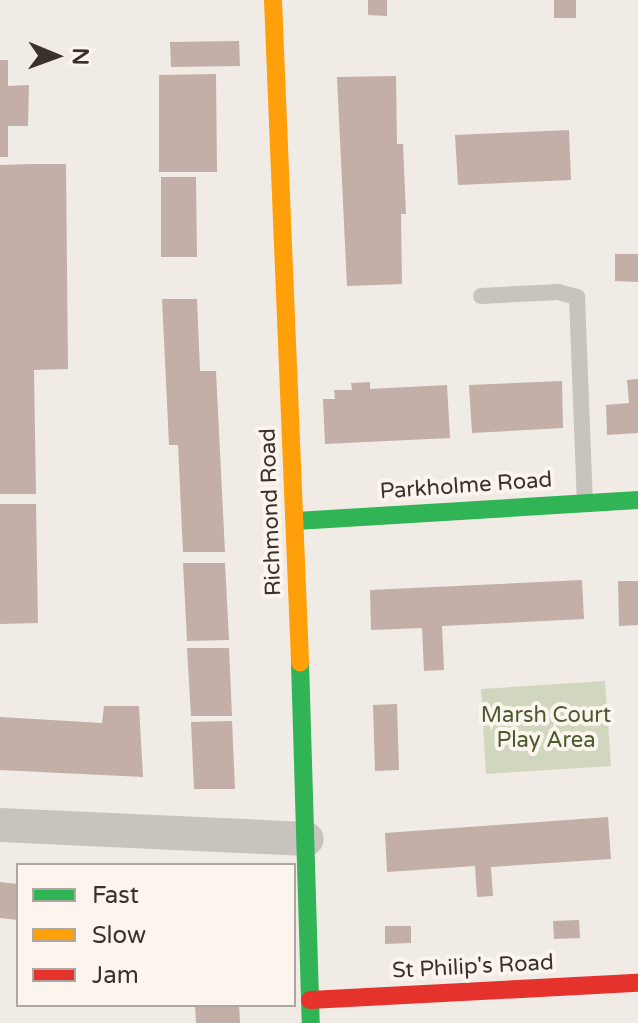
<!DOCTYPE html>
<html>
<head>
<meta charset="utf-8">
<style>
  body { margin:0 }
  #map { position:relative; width:638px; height:1023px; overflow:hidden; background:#f0ebe5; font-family:"Varela Round",sans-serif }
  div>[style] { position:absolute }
  .green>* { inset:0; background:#d1d6bf }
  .building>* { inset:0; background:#c3afa7 }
  .lane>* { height:16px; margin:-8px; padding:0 8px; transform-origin:8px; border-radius:8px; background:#c9c3be }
  .street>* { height:34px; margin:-17px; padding:0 17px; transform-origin:17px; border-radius:17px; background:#c9c3be }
  .fast>* { height:18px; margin:-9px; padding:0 9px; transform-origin:9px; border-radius:9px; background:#30b455 }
  .slow>* { height:18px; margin:-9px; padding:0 9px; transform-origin:9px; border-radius:9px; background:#ff9f0a }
  .jam>* { height:18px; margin:-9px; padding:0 9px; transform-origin:9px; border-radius:9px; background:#e5322d }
  span { translate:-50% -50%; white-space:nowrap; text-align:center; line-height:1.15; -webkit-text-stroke:8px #fbf5ee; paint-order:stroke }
  .street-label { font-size:22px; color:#3b302b }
  .park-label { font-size:22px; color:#4a5a2e }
  .legend { position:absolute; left:16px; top:863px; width:280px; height:144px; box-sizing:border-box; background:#fbf5ee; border:2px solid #aea6a0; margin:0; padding:10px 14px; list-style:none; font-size:24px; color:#3b302b }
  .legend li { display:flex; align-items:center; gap:16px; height:40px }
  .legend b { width:40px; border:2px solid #aea6a0 }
  .north { position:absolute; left:16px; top:16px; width:80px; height:80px; -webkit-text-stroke:6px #fbf5ee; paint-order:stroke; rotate:91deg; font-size:22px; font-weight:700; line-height:32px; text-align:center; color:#3b302b }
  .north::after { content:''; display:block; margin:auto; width:28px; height:36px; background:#3b302b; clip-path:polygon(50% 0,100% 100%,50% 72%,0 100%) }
</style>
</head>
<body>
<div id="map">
  <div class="green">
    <div style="clip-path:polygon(605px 681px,611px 766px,486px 774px,481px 689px)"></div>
  </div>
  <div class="building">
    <div style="clip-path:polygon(368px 0,387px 0,387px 16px,368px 15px)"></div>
    <div style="clip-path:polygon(554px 0,576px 0,576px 18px,554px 18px)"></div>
    <div style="clip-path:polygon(239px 41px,240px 66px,171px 67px,170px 42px)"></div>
    <div style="clip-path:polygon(0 60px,8px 60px,8px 86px,29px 85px,28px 126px,8px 126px,8px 157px,0 157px)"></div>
    <div style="clip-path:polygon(216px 74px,217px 172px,159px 172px,159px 75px)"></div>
    <div style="clip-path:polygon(396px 76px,397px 144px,403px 144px,406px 214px,401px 214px,402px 284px,347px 286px,337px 77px)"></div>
    <div style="clip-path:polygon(569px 130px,571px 180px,458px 185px,455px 135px)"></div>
    <div style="clip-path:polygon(32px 164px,66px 164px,68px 369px,34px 370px,36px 494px,0 494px,0 165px)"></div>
    <div style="clip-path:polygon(161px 177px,196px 177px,197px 257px,161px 257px)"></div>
    <div style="clip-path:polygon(615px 254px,638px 254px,638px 282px,615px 281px)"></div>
    <div style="clip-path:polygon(162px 299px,197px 299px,200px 371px,216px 371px,225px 552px,183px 552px,178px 445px,169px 445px)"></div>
    <div style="clip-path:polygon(638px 379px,638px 433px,607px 435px,606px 405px,629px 403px,627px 380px)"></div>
    <div style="clip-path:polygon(562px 381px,563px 428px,472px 433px,469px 385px)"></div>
    <div style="clip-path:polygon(370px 382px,370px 389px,447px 385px,450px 438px,325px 444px,323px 399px,335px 399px,334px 390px,352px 390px,351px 383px)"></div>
    <div style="clip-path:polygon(0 504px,36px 504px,38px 623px,0 624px)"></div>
    <div style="clip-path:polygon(183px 563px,225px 563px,229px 640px,187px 641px)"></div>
    <div style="clip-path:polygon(582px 580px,584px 619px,442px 626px,444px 670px,424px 671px,422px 628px,371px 630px,370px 590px)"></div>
    <div style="clip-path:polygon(618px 581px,638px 581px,638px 625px,619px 626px)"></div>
    <div style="clip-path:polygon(187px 648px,229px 648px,232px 716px,191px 716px)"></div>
    <div style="clip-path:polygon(397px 704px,399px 770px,375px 771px,373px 705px)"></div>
    <div style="clip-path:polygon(104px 706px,139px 706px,143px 777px,0 770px,0 717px,102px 723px)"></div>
    <div style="clip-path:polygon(232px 721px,235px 789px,194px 789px,191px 722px)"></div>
    <div style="clip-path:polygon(608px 817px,611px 859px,491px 867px,493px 896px,477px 897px,475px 866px,387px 872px,385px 833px)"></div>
    <div style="clip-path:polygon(0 882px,18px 884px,18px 920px,0 918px)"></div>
    <div style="clip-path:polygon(579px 920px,580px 938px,554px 939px,553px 921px)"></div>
    <div style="clip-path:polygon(385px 926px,411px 926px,411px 943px,385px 944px)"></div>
    <div style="clip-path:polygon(195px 1005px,239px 1005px,240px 1023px,196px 1023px)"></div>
  </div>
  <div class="lane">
    <div style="left:481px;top:296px;width:77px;rotate:-3deg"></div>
    <div style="left:558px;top:292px;width:20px;rotate:15deg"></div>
    <div style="left:577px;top:297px;width:205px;rotate:87.8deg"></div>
  </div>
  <div class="street">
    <div style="left:0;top:825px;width:307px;rotate:2.6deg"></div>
  </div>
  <div class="fast">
    <div style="left:296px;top:521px;width:343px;rotate:-3.5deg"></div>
    <div style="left:300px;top:662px;width:361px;rotate:88.3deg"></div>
  </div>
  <div class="slow">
    <div style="left:273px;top:0;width:663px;rotate:87.66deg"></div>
  </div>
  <div class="jam">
    <div style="left:310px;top:1000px;width:328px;rotate:-3deg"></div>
  </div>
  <div class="street-label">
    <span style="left:466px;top:486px;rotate:-4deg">Parkholme Road</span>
    <span style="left:271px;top:512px;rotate:-92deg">Richmond Road</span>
    <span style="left:473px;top:967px;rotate:-3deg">St Philip's Road</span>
  </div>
  <div class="park-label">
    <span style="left:546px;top:728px">Marsh Court<br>Play Area</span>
  </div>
  <ul class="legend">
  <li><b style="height:10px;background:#30b455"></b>Fast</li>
  <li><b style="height:10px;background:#ff9f0a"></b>Slow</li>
  <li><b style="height:10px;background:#e5322d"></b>Jam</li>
  </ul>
  <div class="north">N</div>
</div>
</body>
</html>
